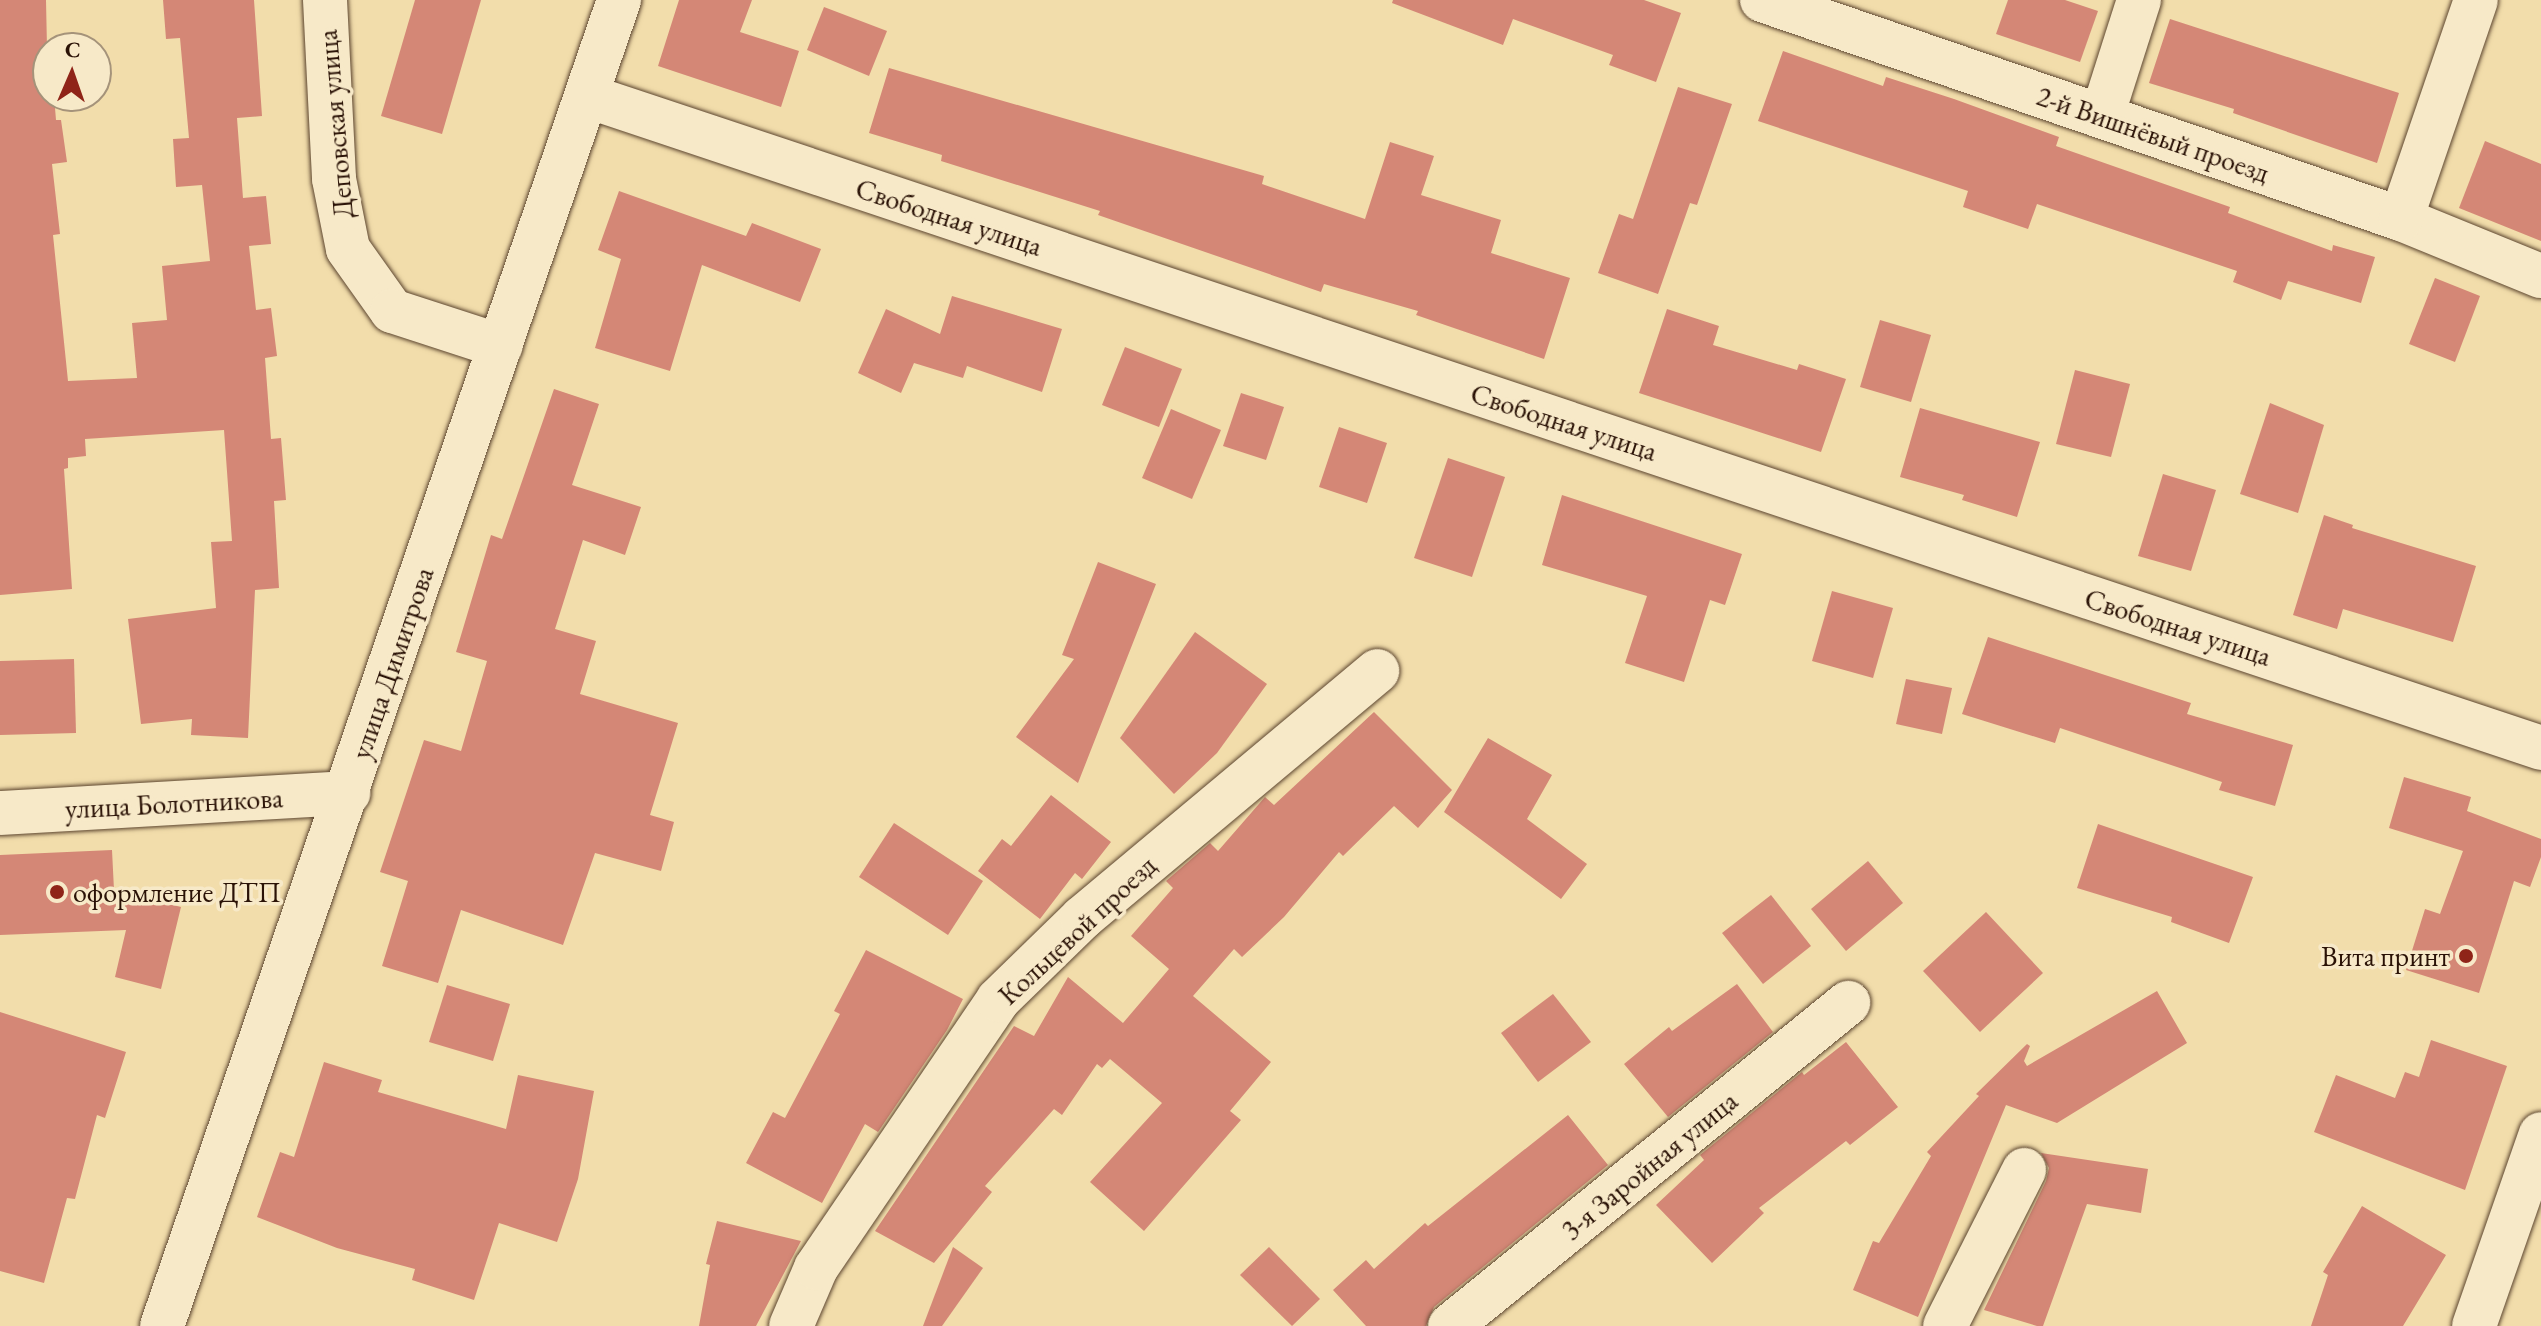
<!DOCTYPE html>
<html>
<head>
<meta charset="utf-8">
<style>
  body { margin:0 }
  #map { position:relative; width:2541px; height:1326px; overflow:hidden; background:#f2ddab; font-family:"EB Garamond",serif }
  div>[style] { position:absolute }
  .building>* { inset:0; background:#d48776 }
  .roads { filter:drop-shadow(0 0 2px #5c452f) drop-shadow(0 0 2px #5c452f) }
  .street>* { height:44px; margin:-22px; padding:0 22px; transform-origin:22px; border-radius:22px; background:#f7e9c8 }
  .secondary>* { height:44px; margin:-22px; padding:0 22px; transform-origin:22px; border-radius:22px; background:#f7e9c8 }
  .dots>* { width:22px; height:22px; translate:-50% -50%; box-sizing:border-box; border:4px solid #f7e9c8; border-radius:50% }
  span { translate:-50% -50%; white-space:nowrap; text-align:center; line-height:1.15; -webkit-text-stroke:7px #f7e9c8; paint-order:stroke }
  .street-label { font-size:28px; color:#2a1206 }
  .poi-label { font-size:28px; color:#2a1206 }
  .left { translate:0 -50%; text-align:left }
  .right { translate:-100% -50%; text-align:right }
  .north { position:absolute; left:32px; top:32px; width:80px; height:80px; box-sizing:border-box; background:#f7e9c8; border:2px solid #a5937a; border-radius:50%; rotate:2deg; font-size:22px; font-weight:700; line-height:32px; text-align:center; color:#2a1206 }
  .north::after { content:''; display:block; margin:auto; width:28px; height:36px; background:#8f2418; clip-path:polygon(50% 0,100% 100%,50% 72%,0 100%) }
</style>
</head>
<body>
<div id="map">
  <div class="building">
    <div style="clip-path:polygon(0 0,46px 0,48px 96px,54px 96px,56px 120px,61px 120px,67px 162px,52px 164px,60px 234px,53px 235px,68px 381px,137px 378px,132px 323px,167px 320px,162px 266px,210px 261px,202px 185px,176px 187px,173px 139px,189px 138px,180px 38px,166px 39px,163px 0,254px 0,262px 116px,237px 118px,243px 198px,266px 196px,271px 244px,249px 246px,256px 310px,271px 308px,277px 356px,265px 358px,271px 439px,281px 438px,286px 500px,274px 501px,279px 588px,255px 590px,248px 738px,191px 735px,192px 719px,141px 724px,128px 619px,216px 608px,211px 542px,232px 541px,224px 430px,85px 439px,86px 456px,68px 458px,68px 468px,64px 469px,72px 589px,0 595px)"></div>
    <div style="clip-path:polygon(415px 0,481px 0,442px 134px,381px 116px)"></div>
    <div style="clip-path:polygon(679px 0,752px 0,740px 32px,799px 51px,781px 107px,658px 66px)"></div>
    <div style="clip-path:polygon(1393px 0,1644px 0,1681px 13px,1656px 82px,1609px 65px,1613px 55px,1513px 19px,1503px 45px,1392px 3px)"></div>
    <div style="clip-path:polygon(2008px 0,2065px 0,2098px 11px,2080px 62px,1996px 34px)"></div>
    <div style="clip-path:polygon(824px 7px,887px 31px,869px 76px,807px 50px)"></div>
    <div style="clip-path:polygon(2170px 19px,2399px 93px,2377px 163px,2233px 113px,2234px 109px,2149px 83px)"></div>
    <div style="clip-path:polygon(1783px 51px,1883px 86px,1886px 77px,1954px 99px,2059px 137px,2056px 146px,2230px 207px,2228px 213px,2332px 251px,2333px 245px,2375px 257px,2361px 303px,2288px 281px,2281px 300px,2233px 282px,2237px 271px,2037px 204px,2028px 229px,1963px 207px,1968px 191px,1758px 121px)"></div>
    <div style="clip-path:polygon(889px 68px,1264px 176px,1262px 184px,1365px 219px,1390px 142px,1434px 156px,1421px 195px,1501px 220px,1491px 253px,1570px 278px,1544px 359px,1416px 315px,1418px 311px,1324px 284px,1321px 292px,1098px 215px,1100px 211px,941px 161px,942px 155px,869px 133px)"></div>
    <div style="clip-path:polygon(1678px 87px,1732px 104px,1697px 205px,1690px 203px,1658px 294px,1598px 273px,1619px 214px,1633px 219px)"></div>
    <div style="clip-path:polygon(2485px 141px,2541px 164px,2541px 241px,2459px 208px)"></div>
    <div style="clip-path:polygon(619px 191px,746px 236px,752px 223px,821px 249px,800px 302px,702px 265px,670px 371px,595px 348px,621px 259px,598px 250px)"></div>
    <div style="clip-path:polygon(2435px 278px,2480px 296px,2455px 362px,2409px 344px)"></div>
    <div style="clip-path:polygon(952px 296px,1062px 329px,1042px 392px,967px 366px,963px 378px,914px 363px,901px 393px,858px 373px,886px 309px,940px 334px)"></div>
    <div style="clip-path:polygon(1667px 309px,1719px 326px,1713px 345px,1797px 370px,1799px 364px,1846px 379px,1821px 452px,1639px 393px)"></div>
    <div style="clip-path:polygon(1880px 320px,1931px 335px,1911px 402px,1860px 387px)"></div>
    <div style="clip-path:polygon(1125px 347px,1182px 369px,1159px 427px,1102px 405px)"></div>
    <div style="clip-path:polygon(2075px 370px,2130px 384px,2111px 457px,2056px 444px)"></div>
    <div style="clip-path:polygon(554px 389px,599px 404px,572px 485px,641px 507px,625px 555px,583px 540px,555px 629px,596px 641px,580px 694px,678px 723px,650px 815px,674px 822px,661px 871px,595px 853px,563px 945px,461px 910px,438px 983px,382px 966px,408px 881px,380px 872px,424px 740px,461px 751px,487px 661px,456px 652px,491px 535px,502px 539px)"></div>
    <div style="clip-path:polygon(1241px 393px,1284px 407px,1266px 460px,1223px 446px)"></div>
    <div style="clip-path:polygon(2270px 403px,2324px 425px,2298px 513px,2240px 494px)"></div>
    <div style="clip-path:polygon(1920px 408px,2040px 442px,2017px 517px,1962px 500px,1964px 495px,1900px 477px)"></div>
    <div style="clip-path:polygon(1171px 409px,1221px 430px,1192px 499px,1142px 478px)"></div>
    <div style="clip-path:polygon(1339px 427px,1387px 443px,1367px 503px,1319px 487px)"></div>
    <div style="clip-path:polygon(1448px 458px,1505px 477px,1472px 577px,1414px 558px)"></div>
    <div style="clip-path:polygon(2163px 474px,2216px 490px,2191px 571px,2138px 556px)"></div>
    <div style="clip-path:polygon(1562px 495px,1742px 554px,1725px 605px,1710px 600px,1684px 682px,1625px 663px,1647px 596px,1542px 565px)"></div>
    <div style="clip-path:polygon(2324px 515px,2353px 525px,2352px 528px,2476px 566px,2453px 642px,2343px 609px,2337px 629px,2293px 615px)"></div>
    <div style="clip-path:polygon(1098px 562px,1156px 584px,1078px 783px,1016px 737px,1074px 659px,1062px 655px)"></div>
    <div style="clip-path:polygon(1832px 591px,1893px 608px,1873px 678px,1812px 661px)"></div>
    <div style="clip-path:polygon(1195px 632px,1267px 684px,1217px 753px,1174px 794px,1120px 738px)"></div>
    <div style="clip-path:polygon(1988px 637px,2191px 703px,2187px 714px,2293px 745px,2275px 806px,2219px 790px,2222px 782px,2060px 728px,2055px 743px,1962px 714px)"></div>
    <div style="clip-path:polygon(74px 659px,76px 733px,0 735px,0 661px)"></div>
    <div style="clip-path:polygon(1906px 679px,1952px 688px,1942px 734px,1896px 724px)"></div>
    <div style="clip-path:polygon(1374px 712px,1452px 790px,1418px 828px,1394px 806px,1343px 856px,1339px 852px,1284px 917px,1242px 957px,1234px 949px,1193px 996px,1271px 1062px,1230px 1111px,1241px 1120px,1144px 1231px,1090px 1182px,1162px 1103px,1110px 1059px,1102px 1068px,1097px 1064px,1062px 1115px,1054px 1109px,985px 1186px,992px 1192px,934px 1263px,875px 1231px,1014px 1026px,1034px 1036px,1068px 977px,1123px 1023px,1169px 969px,1131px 936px,1173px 888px,1166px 881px,1210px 843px,1218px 851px,1265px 797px,1274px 805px)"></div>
    <div style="clip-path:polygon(1488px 738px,1552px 775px,1527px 819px,1587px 864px,1561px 899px,1444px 812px)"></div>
    <div style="clip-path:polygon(2404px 777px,2471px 797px,2467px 811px,2541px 839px,2541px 857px,2530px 887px,2514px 881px,2479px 993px,2406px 970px,2425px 909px,2440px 914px,2463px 851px,2389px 828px)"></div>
    <div style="clip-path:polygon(1051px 795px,1111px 842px,1082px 879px,1075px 873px,1040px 919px,978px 871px,1002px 839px,1011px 846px)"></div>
    <div style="clip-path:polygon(894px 823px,983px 881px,948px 935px,859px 877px)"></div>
    <div style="clip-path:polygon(2098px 824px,2253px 877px,2229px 943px,2171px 922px,2172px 917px,2077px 888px)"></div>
    <div style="clip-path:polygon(112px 850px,114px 890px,181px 907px,161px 989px,115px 977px,126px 930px,0 935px,0 855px)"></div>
    <div style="clip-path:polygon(1868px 861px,1903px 903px,1846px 951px,1811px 909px)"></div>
    <div style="clip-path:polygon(1771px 895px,1811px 946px,1763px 984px,1722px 933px)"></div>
    <div style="clip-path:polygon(1986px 912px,2043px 973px,1980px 1032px,1923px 971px)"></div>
    <div style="clip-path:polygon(866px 950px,963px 999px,947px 1030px,878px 1132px,865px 1124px,822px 1203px,746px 1163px,773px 1112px,785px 1118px,840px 1014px,834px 1011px)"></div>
    <div style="clip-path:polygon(1737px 984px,1773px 1032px,1668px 1117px,1624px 1064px,1669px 1027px,1672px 1031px)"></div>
    <div style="clip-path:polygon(447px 985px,510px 1004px,493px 1061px,429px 1042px)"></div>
    <div style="clip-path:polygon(2157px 991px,2187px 1043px,2057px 1123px,2006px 1105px,1918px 1317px,1853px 1290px,1873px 1241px,1879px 1243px,1931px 1156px,1927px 1152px,1979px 1096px,1976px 1094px,2027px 1044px,2030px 1046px,2024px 1061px,2027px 1066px)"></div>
    <div style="clip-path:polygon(1553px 994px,1591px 1042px,1538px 1082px,1501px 1033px)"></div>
    <div style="clip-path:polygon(0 1012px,126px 1052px,105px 1118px,97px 1115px,75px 1199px,67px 1198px,44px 1283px,0 1271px)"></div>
    <div style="clip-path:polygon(2431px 1040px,2507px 1066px,2465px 1190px,2314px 1132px,2336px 1075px,2395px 1098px,2405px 1072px,2419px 1077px)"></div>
    <div style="clip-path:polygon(1846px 1042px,1898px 1107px,1850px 1145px,1846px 1141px,1759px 1208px,1764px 1213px,1712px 1263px,1656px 1205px,1704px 1160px,1700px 1155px,1802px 1072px,1804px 1075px)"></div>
    <div style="clip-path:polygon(324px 1062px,382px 1080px,378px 1092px,506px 1129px,518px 1075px,594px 1091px,578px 1179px,557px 1242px,499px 1223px,474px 1300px,412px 1280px,415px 1269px,337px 1248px,257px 1217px,280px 1152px,294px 1157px)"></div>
    <div style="clip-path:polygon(1568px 1115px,1608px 1165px,1434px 1307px,1426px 1326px,1366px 1326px,1333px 1290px,1366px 1260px,1374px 1269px,1425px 1223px,1428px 1226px)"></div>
    <div style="clip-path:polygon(2041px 1153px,2148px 1169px,2141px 1213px,2087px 1204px,2043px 1326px,2037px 1326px,1984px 1310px,2046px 1181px,2049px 1168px)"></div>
    <div style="clip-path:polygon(2362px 1206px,2446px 1255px,2403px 1326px,2311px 1326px,2328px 1275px,2323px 1272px)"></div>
    <div style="clip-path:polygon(717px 1221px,801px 1241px,756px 1326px,699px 1326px,710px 1265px,706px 1264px)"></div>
    <div style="clip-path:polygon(953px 1247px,983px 1268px,942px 1326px,923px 1326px)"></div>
    <div style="clip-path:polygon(1269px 1247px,1320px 1299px,1292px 1326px,1240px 1275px)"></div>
  </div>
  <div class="roads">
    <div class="street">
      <div style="left:325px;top:0;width:179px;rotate:87.1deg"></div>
      <div style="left:334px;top:179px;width:71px;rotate:78.7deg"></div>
      <div style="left:348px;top:249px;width:76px;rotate:54.6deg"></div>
      <div style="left:392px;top:311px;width:114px;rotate:18deg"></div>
      <div style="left:1762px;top:0;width:675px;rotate:18.92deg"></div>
      <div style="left:2401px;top:219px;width:151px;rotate:22.2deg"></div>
      <div style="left:587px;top:96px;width:2060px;rotate:18.45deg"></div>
      <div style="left:2102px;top:116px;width:122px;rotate:-72.3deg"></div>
      <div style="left:2401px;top:219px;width:231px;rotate:-71.1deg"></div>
      <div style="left:0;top:813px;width:349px;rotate:-3.3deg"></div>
      <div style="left:791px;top:1326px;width:63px;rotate:-66.7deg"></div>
      <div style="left:816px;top:1268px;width:324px;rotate:-55.8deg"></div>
      <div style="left:998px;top:1000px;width:117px;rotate:-44.3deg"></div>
      <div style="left:1082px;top:918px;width:385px;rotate:-39.9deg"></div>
      <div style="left:1450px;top:1326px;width:513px;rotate:-39.06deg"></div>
      <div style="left:1945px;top:1326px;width:175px;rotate:-63.1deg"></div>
    </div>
    <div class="secondary">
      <div style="left:162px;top:1326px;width:1403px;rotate:-70.98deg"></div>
      <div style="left:2474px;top:1326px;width:203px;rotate:-70.8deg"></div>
    </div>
  </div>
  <div class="dots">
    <div style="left:57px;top:892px;background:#8f2418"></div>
    <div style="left:2466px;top:956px;background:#8f2418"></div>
  </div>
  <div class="street-label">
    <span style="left:335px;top:124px;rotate:-95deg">Деповская улица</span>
    <span style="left:2153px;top:134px;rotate:19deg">2-й Вишнёвый проезд</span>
    <span style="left:949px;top:217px;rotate:18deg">Свободная улица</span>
    <span style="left:1564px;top:422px;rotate:18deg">Свободная улица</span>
    <span style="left:2178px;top:627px;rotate:18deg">Свободная улица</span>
    <span style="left:392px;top:663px;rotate:-71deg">улица Димитрова</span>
    <span style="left:174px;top:803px;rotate:-3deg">улица Болотникова</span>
    <span style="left:1077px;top:930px;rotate:-43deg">Кольцевой проезд</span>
    <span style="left:1649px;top:1165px;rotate:-39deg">3-я Заройная улица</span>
  </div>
  <div class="poi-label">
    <span class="left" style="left:73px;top:892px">оформление ДТП</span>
    <span class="right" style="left:2450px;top:956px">Вита принт</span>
  </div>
  <div class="north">С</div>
</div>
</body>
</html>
